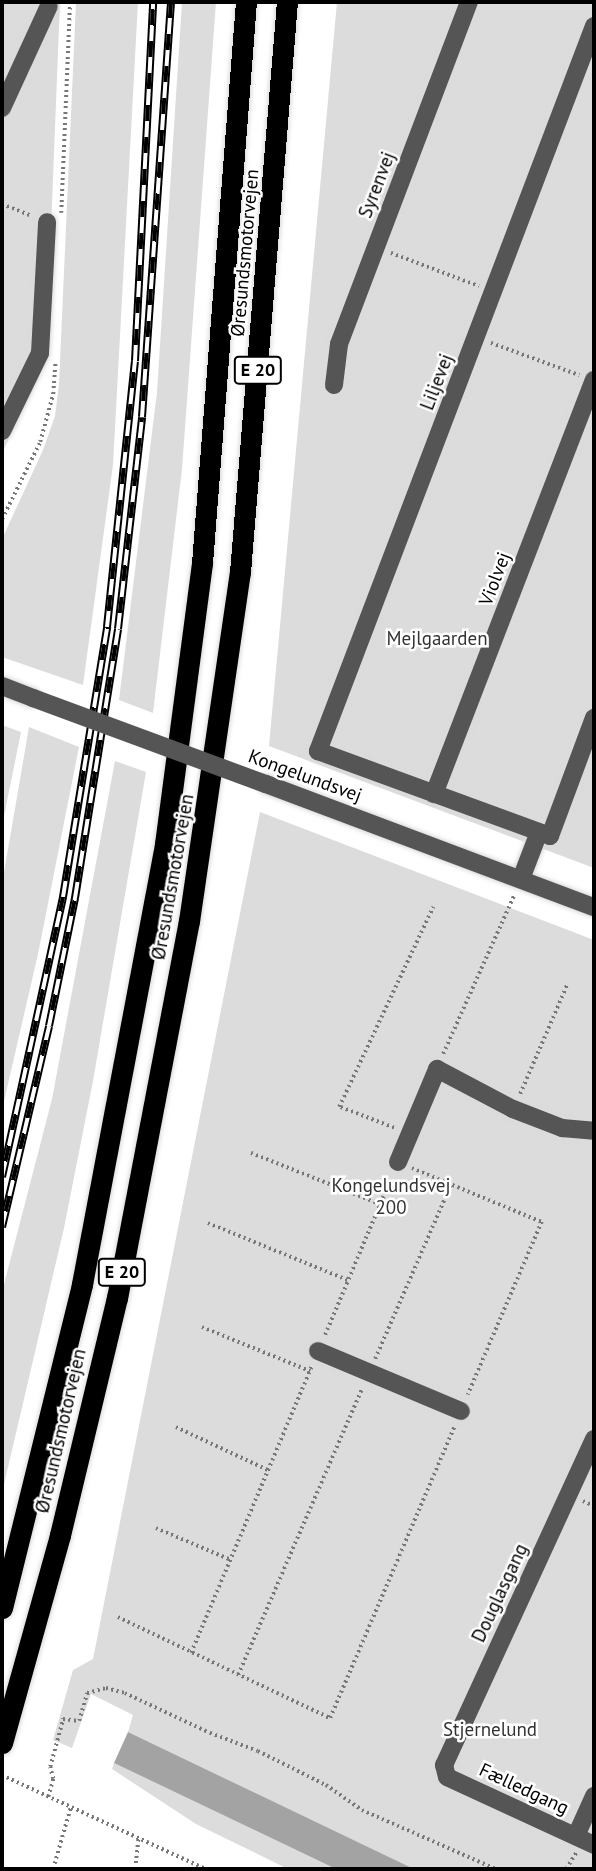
<!DOCTYPE html>
<html>
<head>
<meta charset="utf-8">
<style>
  body { margin:0 }
  #map { position:relative; width:596px; height:1871px; overflow:hidden; background:#fff; font-family:"PT Sans",sans-serif }
  div>[style] { position:absolute }
  .green>* { inset:0; background:#dcdcdc }
  .water>* { inset:0; background:#a3a3a3 }
  .path>* { height:3.5px; margin-top:-1.75px; transform-origin:0; background:repeating-linear-gradient(90deg,#777 0 2px,transparent 0 5.5px) }
  .roads { filter:drop-shadow(0 0 2px #dbdbdb) drop-shadow(0 0 2px #dbdbdb) }
  .minor>* { height:18px; margin:-9px; padding:0 9px; transform-origin:9px; border-radius:9px; background:#555 }
  .highway>* { height:21px; margin:-10.5px; padding:0 10.5px; transform-origin:10.5px; border-radius:10.5px; background:#000 }
  .rail>* { height:8px; margin-top:-4px; transform-origin:0; background:repeating-linear-gradient(90deg,#fff 0 16px,#000 0 32px); box-sizing:border-box; border-block:2px solid #000 }
  .minor-bridge>* { height:18px; margin:-9px; padding:0 9px; transform-origin:9px; border-radius:9px; background:#555 }
  span { translate:-50% -50%; white-space:nowrap; text-align:center; line-height:1.15; -webkit-text-stroke:5px #fff; paint-order:stroke }
  .shield-label span { padding:2px 5px; background:#fff; border:2px solid; border-radius:5px; -webkit-text-stroke-width:0 }
  .shield-label { font-size:18px; color:#000; font-weight:700 }
  .street-label { font-size:19px; color:#000 }
  .park-label { font-size:19px; color:#333 }
  .frame { position:absolute; inset:0; border:4px solid #000; pointer-events:none }
</style>
</head>
<body>
<div id="map">
  <div class="green">
    <div style="clip-path:polygon(2px 2px,60px 2px,46px 354px,2px 454px)"></div>
    <div style="clip-path:polygon(76px 2px,138px 2px,113px 465px,83px 685px,2px 657px,2px 539px,43px 450px,55px 416px,59px 384px)"></div>
    <div style="clip-path:polygon(182px 2px,216px 2px,182px 469px,153px 713px,119px 700px,157px 392px)"></div>
    <div style="clip-path:polygon(337px 2px,594px 2px,594px 868px,269px 746px)"></div>
    <div style="clip-path:polygon(2px 725px,21px 732px,2px 826px)"></div>
    <div style="clip-path:polygon(29px 727px,79px 747px,38px 954px,2px 1110px,2px 884px)"></div>
    <div style="clip-path:polygon(115px 761px,146px 772px,93px 1081px,64px 1228px,2px 1493px,2px 1292px,52px 1099px)"></div>
    <div style="clip-path:polygon(260px 812px,594px 940px,594px 1869px,414px 1869px,128px 1732px,133px 1715px,91px 1694px,72px 1748px,53px 1740px,73px 1670px,93px 1659px)"></div>
    <div style="clip-path:polygon(114px 1763px,336px 1869px,288px 1869px,196px 1824px,112px 1769px)"></div>
  </div>
  <div class="water">
    <div style="clip-path:polygon(128px 1732px,414px 1869px,336px 1869px,114px 1763px)"></div>
  </div>
  <div class="path">
    <div style="left:2px;top:204px;width:32px;rotate:22deg"></div>
    <div style="left:61px;top:213px;width:211px;rotate:-87.6deg"></div>
    <div style="left:391px;top:253px;width:94px;rotate:20.6deg"></div>
    <div style="left:491px;top:343px;width:94px;rotate:20deg"></div>
    <div style="left:2px;top:519px;width:86px;rotate:-63.7deg"></div>
    <div style="left:40px;top:442px;width:50px;rotate:-74.8deg"></div>
    <div style="left:53px;top:394px;width:30px;rotate:-86deg"></div>
    <div style="left:443px;top:1054px;width:174px;rotate:-65.9deg"></div>
    <div style="left:520px;top:1094px;width:119px;rotate:-66.7deg"></div>
    <div style="left:394px;top:1128px;width:59px;rotate:-159.1deg"></div>
    <div style="left:339px;top:1107px;width:221px;rotate:-64.8deg"></div>
    <div style="left:251px;top:1153px;width:139px;rotate:21.6deg"></div>
    <div style="left:412px;top:1168px;width:141px;rotate:22.6deg"></div>
    <div style="left:542px;top:1222px;width:188px;rotate:113.2deg"></div>
    <div style="left:208px;top:1223px;width:151px;rotate:22.2deg"></div>
    <div style="left:202px;top:1327px;width:117px;rotate:22.2deg"></div>
    <div style="left:325px;top:1335px;width:170px;rotate:-67.2deg"></div>
    <div style="left:375px;top:1359px;width:191px;rotate:-66.5deg"></div>
    <div style="left:176px;top:1427px;width:102px;rotate:25.1deg"></div>
    <div style="left:583px;top:1501px;width:12px;rotate:24deg"></div>
    <div style="left:156px;top:1528px;width:82px;rotate:23.1deg"></div>
    <div style="left:118px;top:1617px;width:235px;rotate:25.5deg"></div>
    <div style="left:330px;top:1718px;width:319px;rotate:-66.9deg"></div>
    <div style="left:191px;top:1653px;width:312px;rotate:-67.2deg"></div>
    <div style="left:238px;top:1675px;width:313px;rotate:-66.6deg"></div>
    <div style="left:2px;top:1775px;width:224px;rotate:24.8deg"></div>
    <div style="left:48px;top:1797px;width:19px;rotate:-74deg"></div>
    <div style="left:53px;top:1779px;width:12px;rotate:-104deg"></div>
    <div style="left:50px;top:1767px;width:50px;rotate:-74.8deg"></div>
    <div style="left:63px;top:1719px;width:16px;rotate:7deg"></div>
    <div style="left:79px;top:1721px;width:29px;rotate:-74deg"></div>
    <div style="left:87px;top:1693px;width:20px;rotate:-15deg"></div>
    <div style="left:106px;top:1688px;width:20px;rotate:15deg"></div>
    <div style="left:125px;top:1693px;width:94px;rotate:25.2deg"></div>
    <div style="left:210px;top:1733px;width:51px;rotate:20.6deg"></div>
    <div style="left:258px;top:1751px;width:76px;rotate:26.6deg"></div>
    <div style="left:326px;top:1785px;width:44px;rotate:34.8deg"></div>
    <div style="left:362px;top:1810px;width:146px;rotate:23.8deg"></div>
    <div style="left:53px;top:1869px;width:66px;rotate:-74.1deg"></div>
    <div style="left:135px;top:1869px;width:31px;rotate:-84deg"></div>
    <div style="left:566px;top:1869px;width:19px;rotate:-58deg"></div>
  </div>
  <div class="roads">
    <div class="minor">
      <div style="left:594px;top:26px;width:776px;rotate:110.84deg"></div>
      <div style="left:318px;top:751px;width:247px;rotate:20.1deg"></div>
      <div style="left:550px;top:836px;width:126px;rotate:-69.6deg"></div>
      <div style="left:2px;top:108px;width:112px;rotate:-65.3deg"></div>
      <div style="left:334px;top:385px;width:41px;rotate:-83deg"></div>
      <div style="left:339px;top:344px;width:366px;rotate:-69.2deg"></div>
      <div style="left:2px;top:431px;width:87px;rotate:-64deg"></div>
      <div style="left:40px;top:353px;width:131px;rotate:-86.9deg"></div>
      <div style="left:2px;top:686px;width:33px;rotate:21deg"></div>
      <div style="left:266px;top:784px;width:350px;rotate:20.6deg"></div>
      <div style="left:434px;top:794px;width:444px;rotate:-68.9deg"></div>
      <div style="left:521px;top:879px;width:50px;rotate:-69deg"></div>
      <div style="left:398px;top:1162px;width:101px;rotate:-67.2deg"></div>
      <div style="left:437px;top:1069px;width:86px;rotate:27.8deg"></div>
      <div style="left:513px;top:1109px;width:53px;rotate:21.2deg"></div>
      <div style="left:562px;top:1128px;width:32px;rotate:5deg"></div>
      <div style="left:318px;top:1351px;width:155px;rotate:22.8deg"></div>
      <div style="left:594px;top:1439px;width:359px;rotate:114.7deg"></div>
      <div style="left:444px;top:1765px;width:12px;rotate:76deg"></div>
      <div style="left:447px;top:1777px;width:162px;rotate:24.8deg"></div>
      <div style="left:576px;top:1836px;width:44px;rotate:-65.8deg"></div>
    </div>
    <div class="highway">
      <div style="left:2px;top:1608px;width:334px;rotate:-76.1deg"></div>
      <div style="left:82px;top:1284px;width:448px;rotate:-79.3deg"></div>
      <div style="left:165px;top:844px;width:283px;rotate:-82.5deg"></div>
      <div style="left:202px;top:563px;width:563px;rotate:-85.52deg"></div>
      <div style="left:2px;top:1743px;width:216px;rotate:-74.4deg"></div>
      <div style="left:60px;top:1535px;width:244px;rotate:-76.5deg"></div>
      <div style="left:117px;top:1298px;width:384px;rotate:-79.2deg"></div>
      <div style="left:189px;top:921px;width:353px;rotate:-81.7deg"></div>
      <div style="left:240px;top:572px;width:572px;rotate:-85.29deg"></div>
    </div>
  </div>
  <div class="rail">
    <div style="left:2px;top:1177px;width:287px;rotate:-77.7deg"></div>
    <div style="left:63px;top:897px;width:274px;rotate:-80.7deg"></div>
    <div style="left:107px;top:627px;width:267px;rotate:-84deg"></div>
    <div style="left:135px;top:361px;width:359px;rotate:-87.1deg"></div>
    <div style="left:2px;top:1227px;width:206px;rotate:-76.8deg"></div>
    <div style="left:49px;top:1026px;width:131px;rotate:-78.5deg"></div>
    <div style="left:75px;top:898px;width:272px;rotate:-80.9deg"></div>
    <div style="left:118px;top:629px;width:213px;rotate:-83.5deg"></div>
    <div style="left:142px;top:417px;width:416px;rotate:-86deg"></div>
  </div>
  <div class="minor-bridge">
    <div style="left:33px;top:698px;width:248px;rotate:20.3deg"></div>
  </div>
  <div class="shield-label">
    <span style="left:258px;top:370px">E 20</span>
    <span style="left:122px;top:1272px">E 20</span>
  </div>
  <div class="street-label">
    <span style="left:377px;top:185px;rotate:-69deg">Syrenvej</span>
    <span style="left:245px;top:253px;rotate:-85deg">Øresundsmotorvejen</span>
    <span style="left:437px;top:382px;rotate:-69deg">Liljevej</span>
    <span style="left:495px;top:579px;rotate:-69deg">Violvej</span>
    <span style="left:305px;top:776px;rotate:20deg">Kongelundsvej</span>
    <span style="left:173px;top:877px;rotate:-80deg">Øresundsmotorvejen</span>
    <span style="left:61px;top:1431px;rotate:-77deg">Øresundsmotorvejen</span>
    <span style="left:500px;top:1593px;rotate:-65deg">Douglasgang</span>
    <span style="left:524px;top:1789px;rotate:25deg">Fælledgang</span>
  </div>
  <div class="park-label">
    <span style="left:437px;top:639px">Mejlgaarden</span>
    <span style="left:391px;top:1197px">Kongelundsvej<br>200</span>
    <span style="left:490px;top:1730px">Stjernelund</span>
  </div>
  <div class="frame"></div>
</div>
</body>
</html>
